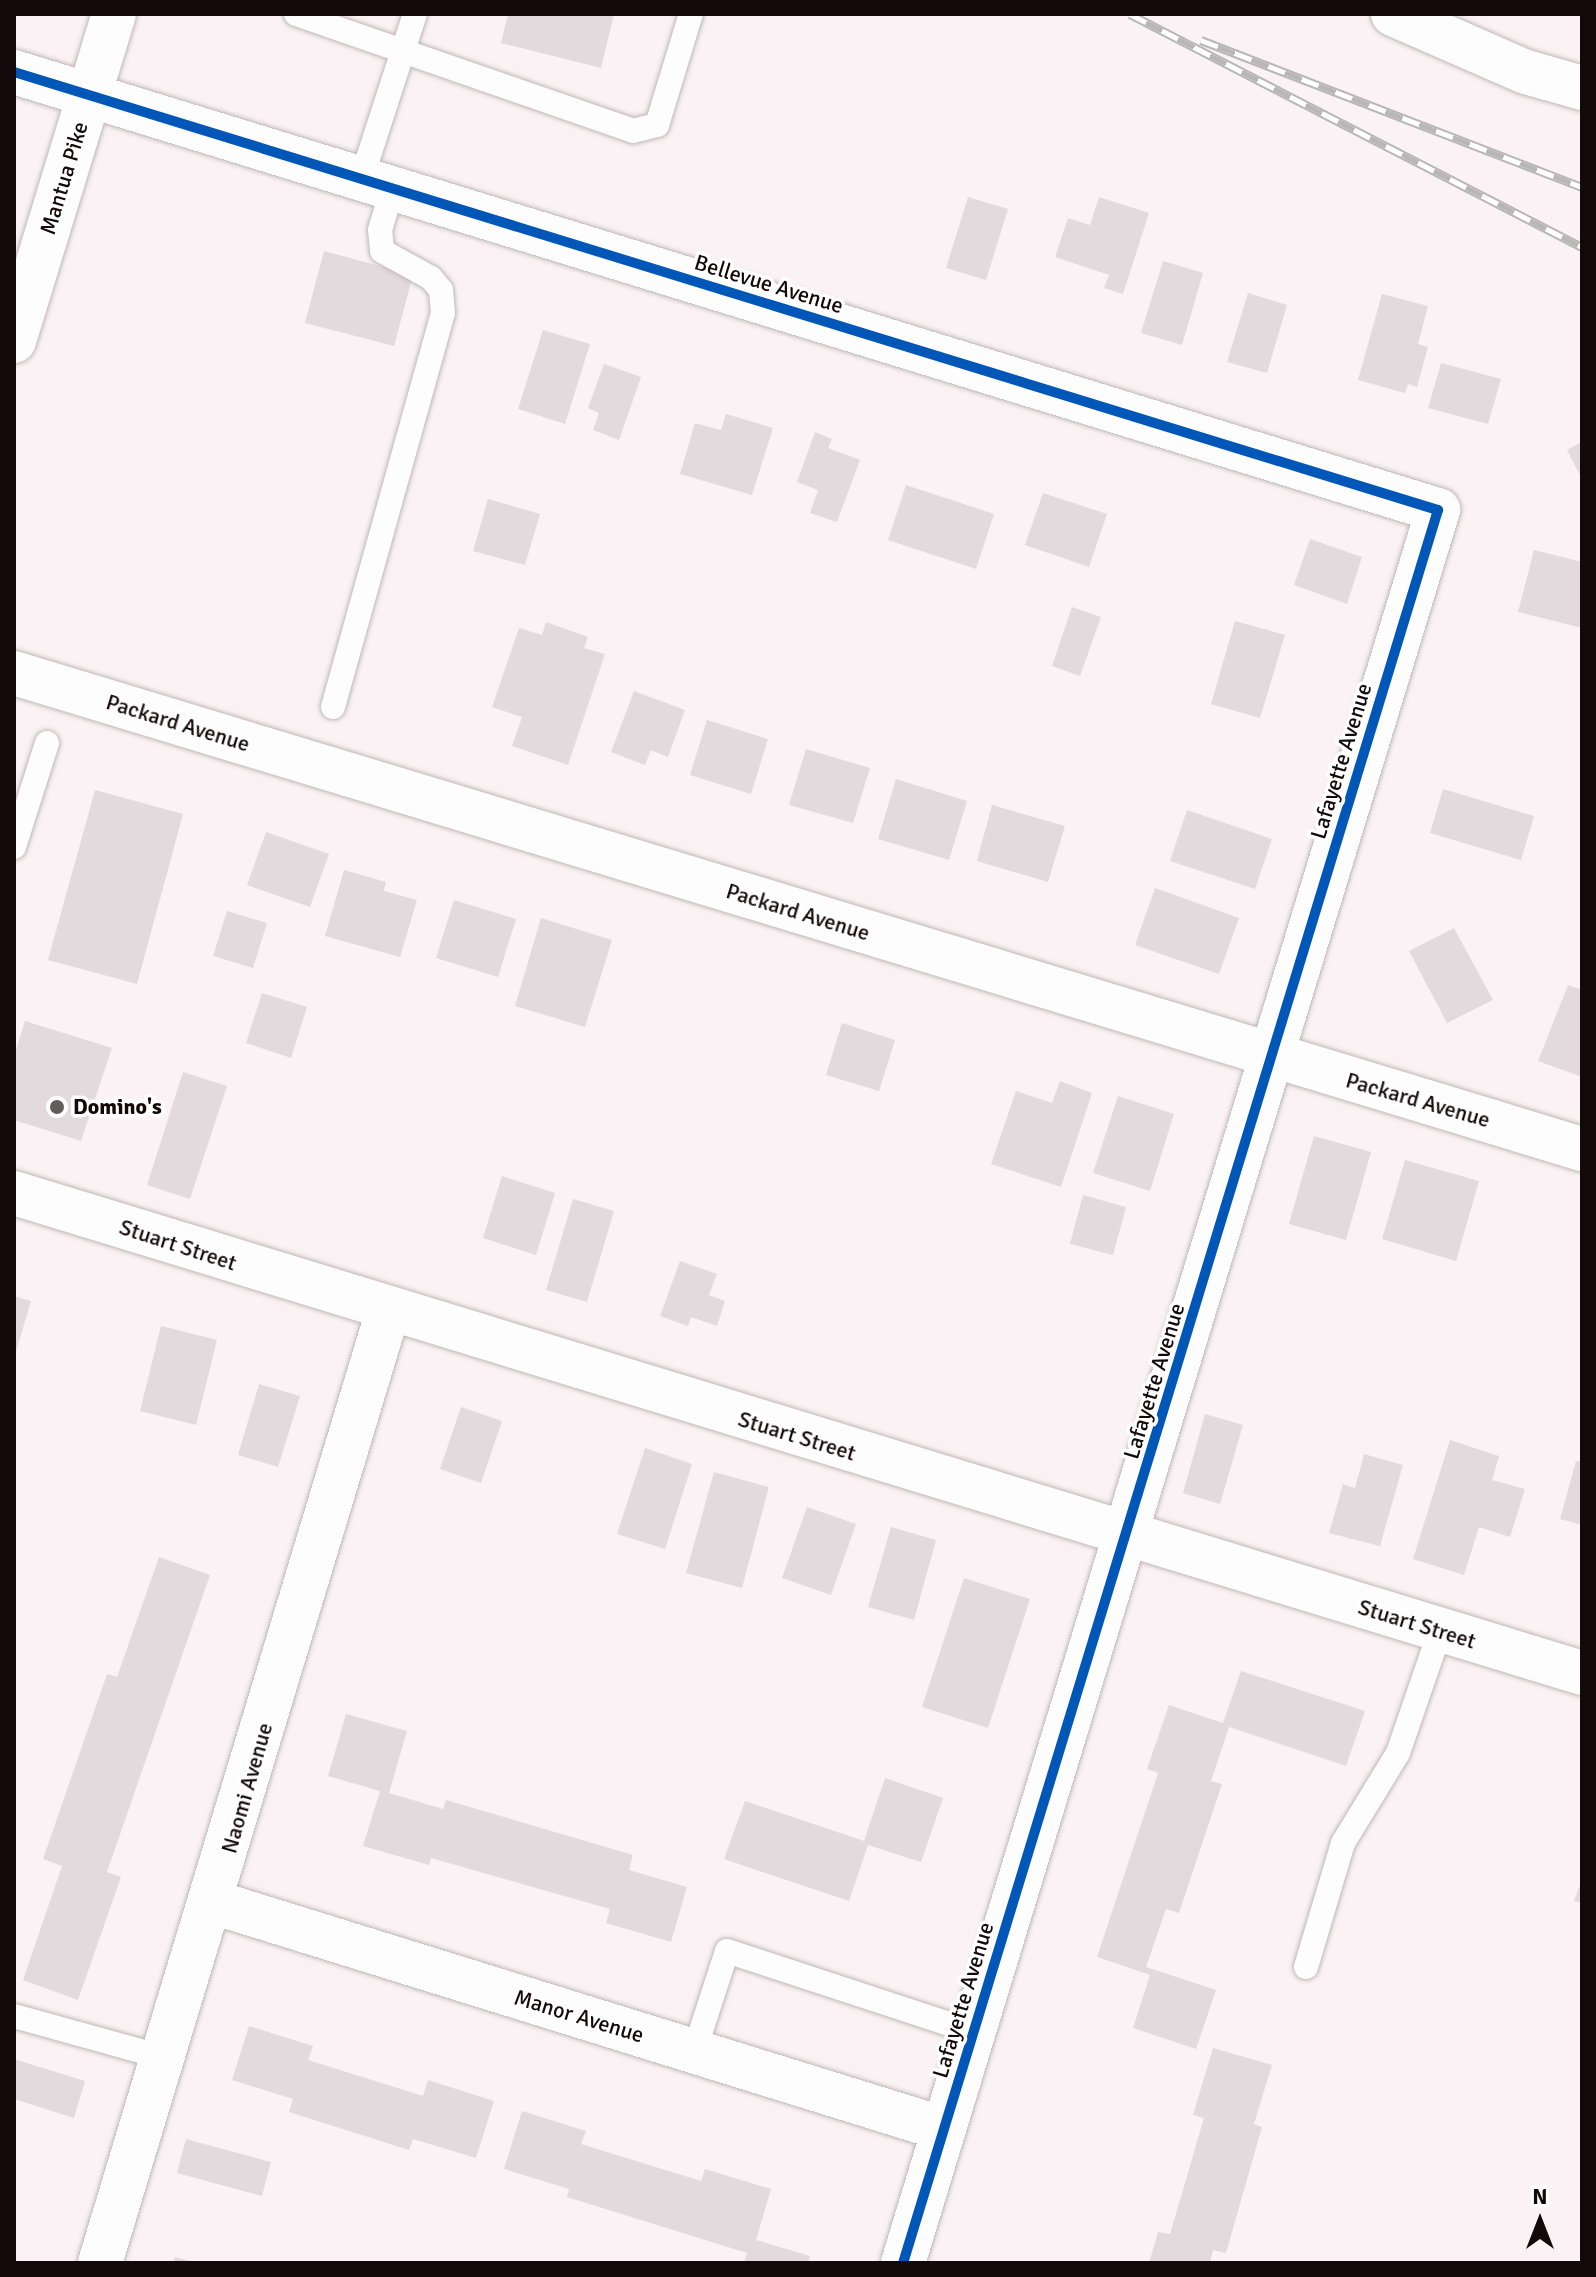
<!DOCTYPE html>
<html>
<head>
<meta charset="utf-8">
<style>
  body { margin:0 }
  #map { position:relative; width:1596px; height:2277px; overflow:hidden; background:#faf2f4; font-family:Signika,sans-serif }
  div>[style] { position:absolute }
  .building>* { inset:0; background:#e3dade }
  .roads { filter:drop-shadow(0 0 2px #c0b7b9) drop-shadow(0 0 2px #c0b7b9) }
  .service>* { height:24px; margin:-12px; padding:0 12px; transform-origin:12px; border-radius:12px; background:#fefdfd }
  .minor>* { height:44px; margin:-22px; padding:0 22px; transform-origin:22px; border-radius:22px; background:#fefdfd }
  .primary>* { height:44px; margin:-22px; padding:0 22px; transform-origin:22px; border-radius:22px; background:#fefdfd }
  .rail>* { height:9px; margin-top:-4.5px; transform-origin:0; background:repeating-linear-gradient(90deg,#fff 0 18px,#b8b6b6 0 36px); box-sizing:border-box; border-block:2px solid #b8b6b6 }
  .cycleway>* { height:10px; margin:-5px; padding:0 5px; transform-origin:5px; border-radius:5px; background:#0057b8 }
  .dots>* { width:22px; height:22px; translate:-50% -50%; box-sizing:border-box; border:4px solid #fff; border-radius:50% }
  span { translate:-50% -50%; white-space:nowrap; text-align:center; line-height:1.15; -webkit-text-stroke:7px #fff; paint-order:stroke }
  .street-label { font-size:22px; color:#13090b }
  .poi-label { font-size:22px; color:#13090b; font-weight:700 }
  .left { translate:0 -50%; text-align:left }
  .frame { position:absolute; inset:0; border:16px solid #13090b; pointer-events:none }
  .north { position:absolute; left:1500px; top:2181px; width:80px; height:80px; -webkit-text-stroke:6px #fff; paint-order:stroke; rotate:0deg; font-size:22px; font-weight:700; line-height:32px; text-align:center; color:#13090b }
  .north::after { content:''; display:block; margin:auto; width:28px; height:36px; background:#13090b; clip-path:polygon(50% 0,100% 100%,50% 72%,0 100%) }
</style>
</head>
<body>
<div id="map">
  <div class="building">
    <div style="clip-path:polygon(508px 14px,614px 14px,601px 68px,501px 43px)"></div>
    <div style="clip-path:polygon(968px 197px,1008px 209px,986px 280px,946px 268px)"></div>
    <div style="clip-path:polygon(1099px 197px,1149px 213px,1123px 294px,1104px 288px,1109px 275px,1055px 257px,1068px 218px,1090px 225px)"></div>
    <div style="clip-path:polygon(324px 251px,413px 275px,394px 346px,305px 323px)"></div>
    <div style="clip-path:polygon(1163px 261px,1203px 273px,1182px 345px,1141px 333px)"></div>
    <div style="clip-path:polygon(1248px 293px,1287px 305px,1267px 373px,1227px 362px)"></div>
    <div style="clip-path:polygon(1382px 294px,1428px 306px,1418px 344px,1428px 347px,1417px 387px,1408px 384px,1405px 393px,1358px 380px)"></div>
    <div style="clip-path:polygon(543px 330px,590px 344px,565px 424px,518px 409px)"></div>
    <div style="clip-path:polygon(1441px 363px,1501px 379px,1488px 424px,1428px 408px)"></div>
    <div style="clip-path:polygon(604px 364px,641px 377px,619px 440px,593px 430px,599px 413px,588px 408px)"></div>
    <div style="clip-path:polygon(726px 414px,773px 428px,752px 495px,680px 474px,695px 423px,721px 430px)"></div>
    <div style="clip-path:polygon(815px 432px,832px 439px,828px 448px,860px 460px,837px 522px,810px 513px,818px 490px,797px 482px)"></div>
    <div style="clip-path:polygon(1582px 442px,1582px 479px,1567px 450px)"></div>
    <div style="clip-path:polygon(906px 485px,994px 514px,976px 569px,888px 540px)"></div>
    <div style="clip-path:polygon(1043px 493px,1107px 514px,1089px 567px,1025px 545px)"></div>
    <div style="clip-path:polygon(488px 499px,540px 514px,525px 565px,473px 551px)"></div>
    <div style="clip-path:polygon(1310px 539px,1362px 557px,1347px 604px,1294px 585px)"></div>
    <div style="clip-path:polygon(1534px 550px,1582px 562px,1582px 628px,1518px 612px)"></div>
    <div style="clip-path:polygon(1072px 607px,1101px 617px,1080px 676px,1052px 666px)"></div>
    <div style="clip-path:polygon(1235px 621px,1285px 635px,1260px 718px,1211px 704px)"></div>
    <div style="clip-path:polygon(546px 622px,588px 637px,584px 648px,605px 654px,568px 765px,512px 746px,522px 717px,492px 707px,519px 628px,542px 635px)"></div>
    <div style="clip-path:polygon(634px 691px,685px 710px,668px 757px,651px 750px,645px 765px,611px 752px)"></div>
    <div style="clip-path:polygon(707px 720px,768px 739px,751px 794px,690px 775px)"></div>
    <div style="clip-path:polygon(806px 749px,870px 768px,853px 823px,789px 805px)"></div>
    <div style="clip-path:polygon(896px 779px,967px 801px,949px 860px,878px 839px)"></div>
    <div style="clip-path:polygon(1443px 789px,1534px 816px,1521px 860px,1430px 833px)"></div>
    <div style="clip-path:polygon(95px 790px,183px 814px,137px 984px,48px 960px)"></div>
    <div style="clip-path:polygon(992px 805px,1065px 826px,1048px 882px,977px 861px)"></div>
    <div style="clip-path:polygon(1187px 810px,1272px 839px,1255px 889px,1170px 861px)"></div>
    <div style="clip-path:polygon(266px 832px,329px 854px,310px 907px,247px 885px)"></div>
    <div style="clip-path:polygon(344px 870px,386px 882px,384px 891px,417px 900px,400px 957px,325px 936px)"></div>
    <div style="clip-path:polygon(1155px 888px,1239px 918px,1219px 974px,1135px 945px)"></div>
    <div style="clip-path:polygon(454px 900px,516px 919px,498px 977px,436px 958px)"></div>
    <div style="clip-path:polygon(227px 911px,267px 923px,253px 968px,213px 956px)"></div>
    <div style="clip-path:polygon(541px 918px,612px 940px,585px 1027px,515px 1006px)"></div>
    <div style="clip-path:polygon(1454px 928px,1493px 1000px,1447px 1023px,1409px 951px)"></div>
    <div style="clip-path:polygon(1568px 985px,1582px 990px,1582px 1077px,1538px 1061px)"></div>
    <div style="clip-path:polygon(262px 993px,307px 1007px,291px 1058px,246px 1043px)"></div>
    <div style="clip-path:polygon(25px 1021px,112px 1048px,81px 1141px,14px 1120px,14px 1056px)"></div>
    <div style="clip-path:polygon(842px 1023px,895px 1040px,879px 1091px,826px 1075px)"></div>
    <div style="clip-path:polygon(183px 1072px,227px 1086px,190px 1199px,147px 1185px)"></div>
    <div style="clip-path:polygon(1060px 1081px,1092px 1093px,1061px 1187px,991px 1164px,1016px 1091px,1052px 1103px)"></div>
    <div style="clip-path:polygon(1118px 1096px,1174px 1114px,1150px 1191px,1093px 1173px)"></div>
    <div style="clip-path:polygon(1314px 1136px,1371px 1152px,1346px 1240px,1289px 1224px)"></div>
    <div style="clip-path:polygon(1405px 1160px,1479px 1181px,1456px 1261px,1382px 1239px)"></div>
    <div style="clip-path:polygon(502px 1176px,555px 1193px,536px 1255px,483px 1238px)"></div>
    <div style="clip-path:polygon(1083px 1195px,1126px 1207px,1113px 1255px,1070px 1244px)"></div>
    <div style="clip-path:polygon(573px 1199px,614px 1211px,587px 1302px,546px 1290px)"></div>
    <div style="clip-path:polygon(680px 1261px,717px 1274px,709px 1295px,725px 1301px,717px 1326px,691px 1317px,688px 1326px,660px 1316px)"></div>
    <div style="clip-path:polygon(14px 1296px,31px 1301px,15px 1355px,14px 1355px)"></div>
    <div style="clip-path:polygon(161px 1326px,217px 1340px,196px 1425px,140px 1411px)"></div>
    <div style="clip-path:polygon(259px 1384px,300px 1396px,278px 1467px,238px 1455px)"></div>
    <div style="clip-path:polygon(461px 1407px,502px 1421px,481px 1483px,440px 1469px)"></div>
    <div style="clip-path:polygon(1205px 1414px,1243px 1425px,1220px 1504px,1183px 1493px)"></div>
    <div style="clip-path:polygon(1450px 1440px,1499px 1456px,1492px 1480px,1525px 1489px,1510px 1537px,1479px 1527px,1464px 1575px,1413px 1559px)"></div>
    <div style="clip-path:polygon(645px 1448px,692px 1464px,665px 1549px,617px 1534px)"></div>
    <div style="clip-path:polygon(1364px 1454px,1403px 1465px,1380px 1546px,1329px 1533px,1343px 1484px,1355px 1488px)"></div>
    <div style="clip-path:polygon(1576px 1461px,1582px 1462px,1582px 1525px,1560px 1519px)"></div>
    <div style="clip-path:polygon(714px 1472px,769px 1487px,742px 1588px,686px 1573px)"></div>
    <div style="clip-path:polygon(807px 1507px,856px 1524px,831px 1595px,782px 1578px)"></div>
    <div style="clip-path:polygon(891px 1527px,936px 1540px,914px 1620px,868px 1607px)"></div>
    <div style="clip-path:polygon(159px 1557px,210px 1575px,107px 1872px,121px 1877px,78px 2000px,23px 1980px,62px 1866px,43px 1859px,107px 1674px,117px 1677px)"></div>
    <div style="clip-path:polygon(964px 1578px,1030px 1599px,988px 1728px,922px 1707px)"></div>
    <div style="clip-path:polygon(1241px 1671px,1365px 1711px,1346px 1766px,1229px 1727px,1211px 1781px,1222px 1784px,1179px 1913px,1166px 1909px,1146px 1967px,1216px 1990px,1196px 2049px,1133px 2028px,1150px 1975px,1097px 1957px,1158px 1773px,1147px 1769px,1169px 1705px,1223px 1723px)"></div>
    <div style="clip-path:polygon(346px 1714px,407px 1731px,389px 1793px,443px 1809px,446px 1800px,633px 1855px,629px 1870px,687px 1887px,671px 1942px,606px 1923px,610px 1909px,431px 1858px,429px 1865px,363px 1846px,380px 1791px,328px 1776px)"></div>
    <div style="clip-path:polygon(885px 1778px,943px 1798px,921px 1862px,868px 1845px,849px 1901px,724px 1859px,745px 1801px,864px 1841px)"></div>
    <div style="clip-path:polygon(1582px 1880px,1582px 1903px,1574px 1901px)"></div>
    <div style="clip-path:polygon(249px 2026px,313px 2046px,308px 2060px,423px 2096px,428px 2080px,494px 2101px,476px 2158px,413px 2139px,409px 2150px,289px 2112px,293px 2099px,232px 2080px)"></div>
    <div style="clip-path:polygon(1213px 2048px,1272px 2065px,1254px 2124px,1262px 2127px,1226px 2253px,1213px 2250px,1210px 2263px,1149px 2263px,1158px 2232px,1170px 2234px,1204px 2118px,1193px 2115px)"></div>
    <div style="clip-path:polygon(14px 2059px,85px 2081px,74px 2118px,14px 2099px)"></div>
    <div style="clip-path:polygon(522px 2111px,586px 2131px,581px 2144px,701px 2181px,705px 2169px,771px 2189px,756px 2240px,810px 2256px,808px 2263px,744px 2263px,747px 2253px,567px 2197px,569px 2189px,504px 2169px)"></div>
    <div style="clip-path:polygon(186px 2139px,271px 2162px,262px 2196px,177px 2173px)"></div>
    <div style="clip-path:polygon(175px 2257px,193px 2262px,193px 2263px,173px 2263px)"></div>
  </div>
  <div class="roads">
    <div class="service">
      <div style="left:296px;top:14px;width:357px;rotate:19.1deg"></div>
      <div style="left:633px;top:131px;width:25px;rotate:-14deg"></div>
      <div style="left:657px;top:125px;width:116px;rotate:-73deg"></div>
      <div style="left:361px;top:180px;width:175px;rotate:-72deg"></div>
      <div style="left:333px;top:707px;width:409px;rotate:-74.4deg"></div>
      <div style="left:443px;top:313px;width:23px;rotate:-95deg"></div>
      <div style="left:441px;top:290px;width:16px;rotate:-130deg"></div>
      <div style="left:431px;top:278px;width:56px;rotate:-151.1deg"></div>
      <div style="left:382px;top:251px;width:21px;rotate:-95deg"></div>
      <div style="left:380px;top:230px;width:42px;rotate:-73.3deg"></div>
      <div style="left:14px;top:847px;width:109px;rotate:-72.4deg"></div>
      <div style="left:1306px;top:1967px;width:129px;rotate:-73.4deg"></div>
      <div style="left:1343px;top:1843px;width:105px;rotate:-58.6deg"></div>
      <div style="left:1398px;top:1753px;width:129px;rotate:-71deg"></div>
      <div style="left:14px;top:2016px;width:157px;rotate:15.5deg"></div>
      <div style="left:694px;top:2052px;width:106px;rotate:-71.9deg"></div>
      <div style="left:727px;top:1951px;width:260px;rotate:18.2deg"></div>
    </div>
    <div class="minor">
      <div style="left:1393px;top:14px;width:145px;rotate:23.6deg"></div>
      <div style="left:1526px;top:72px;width:58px;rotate:15.9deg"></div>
      <div style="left:14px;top:72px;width:1490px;rotate:17.1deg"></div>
      <div style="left:1438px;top:510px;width:1833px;rotate:106.97deg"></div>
      <div style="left:14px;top:673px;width:1639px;rotate:16.89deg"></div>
      <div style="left:14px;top:1193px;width:1640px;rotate:17.02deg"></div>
      <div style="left:213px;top:1902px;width:765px;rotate:17.25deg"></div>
      <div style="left:100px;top:2263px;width:995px;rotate:-73.17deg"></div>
    </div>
    <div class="primary">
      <div style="left:14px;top:341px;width:342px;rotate:-73deg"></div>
    </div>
  </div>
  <div class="rail">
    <div style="left:1130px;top:14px;width:509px;rotate:27.27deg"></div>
    <div style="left:1201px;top:40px;width:408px;rotate:21.1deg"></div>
  </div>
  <div class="cycleway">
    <div style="left:14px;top:72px;width:1490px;rotate:17.1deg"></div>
    <div style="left:1438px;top:510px;width:1833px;rotate:106.97deg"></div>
  </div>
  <div class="dots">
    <div style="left:57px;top:1107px;background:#645b5d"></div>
  </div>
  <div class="street-label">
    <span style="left:64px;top:178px;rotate:-73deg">Mantua Pike</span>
    <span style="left:769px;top:284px;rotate:17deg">Bellevue Avenue</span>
    <span style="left:178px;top:723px;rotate:17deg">Packard Avenue</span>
    <span style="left:1341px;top:761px;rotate:-73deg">Lafayette Avenue</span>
    <span style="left:798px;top:912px;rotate:17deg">Packard Avenue</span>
    <span style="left:1418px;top:1100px;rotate:16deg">Packard Avenue</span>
    <span style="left:178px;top:1245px;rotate:18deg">Stuart Street</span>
    <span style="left:1154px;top:1381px;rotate:-73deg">Lafayette Avenue</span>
    <span style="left:797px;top:1436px;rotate:17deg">Stuart Street</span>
    <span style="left:1417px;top:1624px;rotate:17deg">Stuart Street</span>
    <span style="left:247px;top:1788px;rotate:-74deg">Naomi Avenue</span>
    <span style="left:963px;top:2000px;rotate:-73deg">Lafayette Avenue</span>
    <span style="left:579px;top:2016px;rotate:17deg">Manor Avenue</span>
  </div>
  <div class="poi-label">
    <span class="left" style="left:73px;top:1107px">Domino's</span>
  </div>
  <div class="frame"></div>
  <div class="north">N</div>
</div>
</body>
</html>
